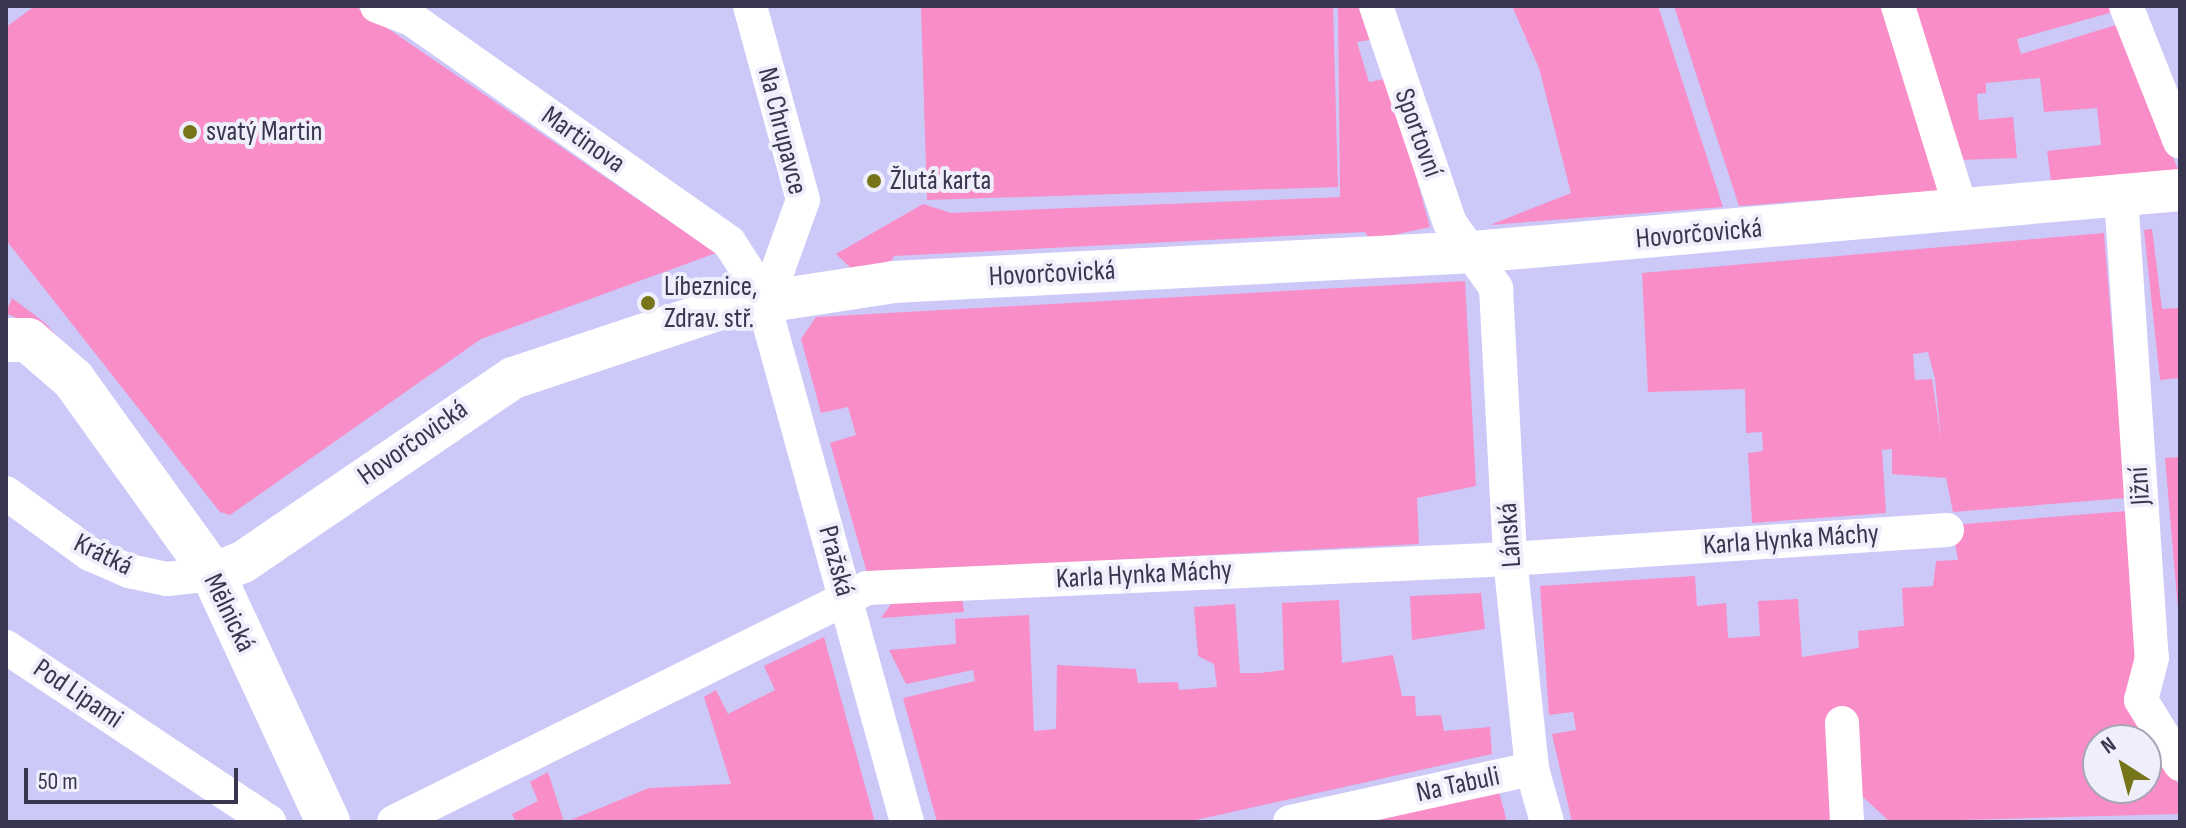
<!DOCTYPE html>
<html>
<head>
<meta charset="utf-8">
<style>
  body { margin:0 }
  #map { position:relative; width:2186px; height:828px; overflow:hidden; background:#ccc9f9; font-family:"Sofia Sans Condensed",sans-serif }
  div>[style] { position:absolute }
  .green>* { inset:0; background:#f98dc7 }
  .minor>* { height:34px; margin:-17px; padding:0 17px; transform-origin:17px; border-radius:17px; background:#fff }
  .tertiary>* { height:42px; margin:-21px; padding:0 21px; transform-origin:21px; border-radius:21px; background:#fff }
  .secondary>* { height:44px; margin:-22px; padding:0 22px; transform-origin:22px; border-radius:22px; background:#fff }
  .dots>* { width:22px; height:22px; translate:-50% -50%; box-sizing:border-box; border:4px solid #efeefb; border-radius:50% }
  span { translate:-50% -50%; white-space:nowrap; text-align:center; line-height:1.15; -webkit-text-stroke:8px #efeefb; paint-order:stroke }
  .street-label { font-size:28px; color:#39374f }
  .poi-label { font-size:28px; color:#39374f }
  .left { translate:0 -50%; text-align:left }
  .frame { position:absolute; inset:0; border:8px solid #39374f; pointer-events:none }
  .north { position:absolute; left:2082px; top:724px; width:80px; height:80px; box-sizing:border-box; background:#efeefb; border:2px solid #a6a5b6; border-radius:50%; rotate:324deg; font-size:22px; font-weight:700; line-height:32px; text-align:center; color:#39374f }
  .north::after { content:''; display:block; margin:auto; width:28px; height:36px; background:#77751a; clip-path:polygon(50% 0,100% 100%,50% 72%,0 100%) }
  .scale { position:absolute; left:24px; top:768px; width:214px; height:36px; box-sizing:border-box; border:4px solid #39374f; border-top:0; padding-left:10px; font-size:24px; line-height:28px; white-space:nowrap; color:#39374f; -webkit-text-stroke:6px #efeefb; paint-order:stroke }
</style>
</head>
<body>
<div id="map">
  <div class="green">
    <div style="clip-path:polygon(35px 6px,355px 6px,716px 253px,481px 339px,230px 515px,220px 512px,6px 240px,6px 27px)"></div>
    <div style="clip-path:polygon(921px 6px,1333px 6px,1338px 187px,927px 200px)"></div>
    <div style="clip-path:polygon(1338px 6px,1369px 6px,1376px 39px,1357px 42px,1369px 82px,1389px 78px,1430px 227px,1370px 240px,1365px 232px,894px 256px,888px 267px,854px 271px,836px 254px,923px 204px,951px 213px,1340px 197px)"></div>
    <div style="clip-path:polygon(1592px 6px,1658px 6px,1723px 207px,1490px 225px,1571px 193px,1539px 68px,1513px 8px)"></div>
    <div style="clip-path:polygon(1674px 6px,1883px 6px,1941px 191px,1739px 206px)"></div>
    <div style="clip-path:polygon(1911px 6px,2110px 6px,2113px 12px,2017px 39px,2021px 54px,2119px 24px,2179px 172px,2051px 181px,2047px 151px,2101px 145px,2097px 108px,2044px 112px,2040px 78px,1986px 83px,1986px 93px,1977px 94px,1979px 120px,2013px 117px,2017px 158px,1960px 160px)"></div>
    <div style="clip-path:polygon(2152px 229px,2162px 309px,2180px 308px,2180px 378px,2160px 380px,2144px 230px)"></div>
    <div style="clip-path:polygon(evenodd,2104px 233px,2126px 498px,1953px 512px,1946px 478px,1892px 474px,1892px 449px,1882px 450px,1886px 513px,1752px 523px,1748px 453px,1763px 451px,1762px 432px,1746px 433px,1745px 389px,1648px 392px,1642px 273px,2104px 233px,1928px 352px,1935px 379px,1941px 439px,1932px 379px,1915px 380px,1913px 354px,1928px 352px)"></div>
    <div style="clip-path:polygon(1465px 281px,1476px 486px,1417px 498px,1419px 544px,867px 573px,830px 443px,856px 435px,848px 407px,821px 413px,801px 339px,816px 317px)"></div>
    <div style="clip-path:polygon(12px 298px,45px 323px,59px 338px,6px 313px)"></div>
    <div style="clip-path:polygon(2180px 457px,2180px 632px,2165px 458px)"></div>
    <div style="clip-path:polygon(evenodd,2127px 511px,2140px 653px,2126px 700px,2180px 787px,2178px 814px,1890px 822px,1862px 796px,1834px 822px,1572px 822px,1552px 734px,1576px 730px,1573px 712px,1549px 715px,1540px 586px,1695px 576px,1697px 606px,1726px 603px,1728px 638px,1760px 636px,1758px 601px,1798px 599px,1802px 657px,1859px 648px,1858px 631px,1904px 626px,1902px 588px,1933px 586px,1936px 561px,1958px 560px,1952px 525px,2127px 511px,2098px 740px,2146px 740px,2146px 788px,2098px 788px,2098px 740px)"></div>
    <div style="clip-path:polygon(961px 591px,964px 612px,881px 618px,891px 604px)"></div>
    <div style="clip-path:polygon(1481px 593px,1485px 629px,1412px 640px,1410px 596px)"></div>
    <div style="clip-path:polygon(1339px 600px,1342px 663px,1393px 655px,1402px 696px,1415px 696px,1416px 716px,1441px 715px,1444px 731px,1490px 727px,1492px 754px,1187px 822px,937px 822px,903px 698px,975px 681px,973px 670px,906px 684px,889px 650px,956px 644px,955px 619px,1029px 615px,1034px 731px,1056px 729px,1057px 665px,1136px 669px,1138px 683px,1178px 682px,1179px 690px,1217px 687px,1214px 664px,1198px 656px,1194px 607px,1235px 604px,1240px 673px,1260px 673px,1284px 670px,1282px 603px)"></div>
    <div style="clip-path:polygon(824px 637px,875px 822px,566px 822px,649px 788px,731px 784px,704px 697px,716px 690px,728px 714px,775px 690px,764px 666px)"></div>
    <div style="clip-path:polygon(548px 772px,564px 822px,516px 822px,512px 814px,538px 801px,530px 782px)"></div>
    <div style="clip-path:polygon(1499px 792px,1507px 822px,1363px 822px)"></div>
  </div>
  <div class="minor">
    <div style="left:377px;top:6px;width:39px;rotate:21deg"></div>
    <div style="left:413px;top:20px;width:386px;rotate:35.1deg"></div>
    <div style="left:729px;top:242px;width:57px;rotate:57.1deg"></div>
    <div style="left:760px;top:290px;width:552px;rotate:74.55deg"></div>
    <div style="left:750px;top:6px;width:201px;rotate:74.7deg"></div>
    <div style="left:803px;top:200px;width:106px;rotate:109.8deg"></div>
    <div style="left:1376px;top:6px;width:229px;rotate:71.2deg"></div>
    <div style="left:1450px;top:223px;width:80px;rotate:54.7deg"></div>
    <div style="left:1496px;top:288px;width:271px;rotate:87deg"></div>
    <div style="left:1510px;top:559px;width:211px;rotate:84deg"></div>
    <div style="left:1532px;top:769px;width:55px;rotate:74.2deg"></div>
    <div style="left:1898px;top:6px;width:217px;rotate:72.8deg"></div>
    <div style="left:2126px;top:6px;width:146px;rotate:68.3deg"></div>
    <div style="left:2121px;top:196px;width:463px;rotate:86.2deg"></div>
    <div style="left:2152px;top:658px;width:43px;rotate:104.7deg"></div>
    <div style="left:2141px;top:700px;width:75px;rotate:58.6deg"></div>
    <div style="left:6px;top:493px;width:104px;rotate:36deg"></div>
    <div style="left:90px;top:554px;width:43px;rotate:23.6deg"></div>
    <div style="left:129px;top:571px;width:39px;rotate:12deg"></div>
    <div style="left:167px;top:579px;width:46px;rotate:-6.2deg"></div>
    <div style="left:6px;top:647px;width:316px;rotate:33.6deg"></div>
    <div style="left:1842px;top:723px;width:99px;rotate:87.1deg"></div>
    <div style="left:394px;top:822px;width:528px;rotate:-26.32deg"></div>
    <div style="left:867px;top:588px;width:644px;rotate:-2.58deg"></div>
    <div style="left:1510px;top:559px;width:438px;rotate:-3.8deg"></div>
    <div style="left:1290px;top:822px;width:248px;rotate:-12.4deg"></div>
  </div>
  <div class="tertiary">
    <div style="left:213px;top:574px;width:32px;rotate:-22deg"></div>
    <div style="left:243px;top:562px;width:327px;rotate:-34.3deg"></div>
    <div style="left:513px;top:378px;width:222px;rotate:-18.4deg"></div>
    <div style="left:724px;top:308px;width:171px;rotate:-8.7deg"></div>
    <div style="left:893px;top:282px;width:582px;rotate:-2.96deg"></div>
    <div style="left:1474px;top:252px;width:709px;rotate:-5.02deg"></div>
  </div>
  <div class="secondary">
    <div style="left:6px;top:340px;width:22px"></div>
    <div style="left:28px;top:340px;width:60px;rotate:40.9deg"></div>
    <div style="left:73px;top:379px;width:240px;rotate:54.3deg"></div>
    <div style="left:213px;top:574px;width:273px;rotate:65.1deg"></div>
  </div>
  <div class="dots">
    <div style="left:190px;top:132px;background:#77751a"></div>
    <div style="left:874px;top:181px;background:#77751a"></div>
    <div style="left:648px;top:303px;background:#77751a"></div>
  </div>
  <div class="street-label">
    <span style="left:782px;top:131px;rotate:76deg">Na Chrupavce</span>
    <span style="left:1418px;top:133px;rotate:70deg">Sportovní</span>
    <span style="left:583px;top:140px;rotate:35deg">Martinova</span>
    <span style="left:1699px;top:234px;rotate:-5deg">Hovorčovická</span>
    <span style="left:1052px;top:274px;rotate:-3deg">Hovorčovická</span>
    <span style="left:413px;top:443px;rotate:-35deg">Hovorčovická</span>
    <span style="left:2140px;top:486px;rotate:-94deg">Jižní</span>
    <span style="left:1510px;top:535px;rotate:-94deg">Lánská</span>
    <span style="left:1791px;top:540px;rotate:-4deg">Karla Hynka Máchy</span>
    <span style="left:103px;top:555px;rotate:26deg">Krátká</span>
    <span style="left:836px;top:561px;rotate:75deg">Pražská</span>
    <span style="left:1144px;top:575px;rotate:-3deg">Karla Hynka Máchy</span>
    <span style="left:229px;top:613px;rotate:64deg">Mělnická</span>
    <span style="left:78px;top:694px;rotate:34deg">Pod Lipami</span>
    <span style="left:1458px;top:785px;rotate:-12deg">Na Tabuli</span>
  </div>
  <div class="poi-label">
    <span class="left" style="left:206px;top:132px">svatý Martin</span>
    <span class="left" style="left:890px;top:181px">Žlutá karta</span>
    <span class="left" style="left:664px;top:303px">Líbeznice,<br>Zdrav. stř.</span>
  </div>
  <div class="frame"></div>
  <div class="north">N</div>
  <div class="scale">50 m</div>
</div>
</body>
</html>
